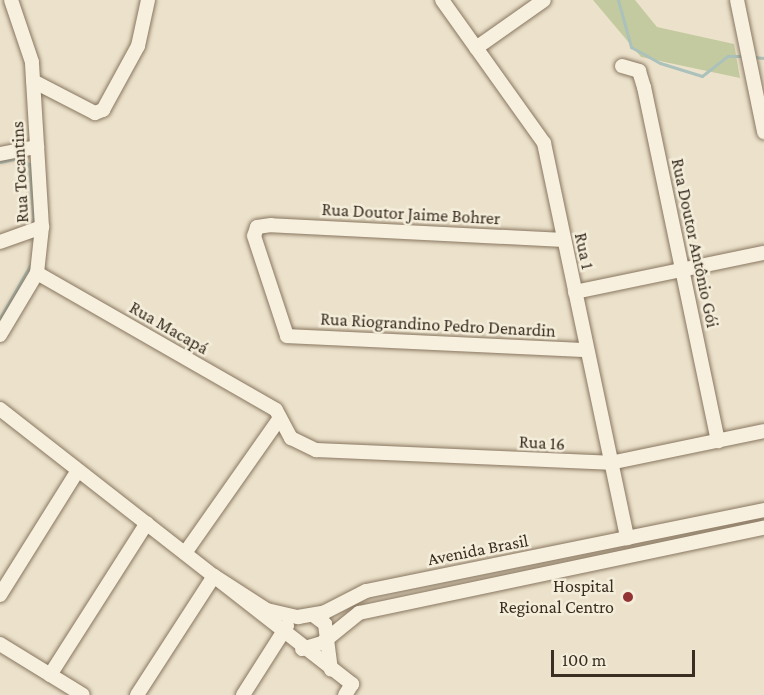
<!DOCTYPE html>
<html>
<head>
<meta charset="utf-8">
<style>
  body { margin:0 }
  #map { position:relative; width:764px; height:695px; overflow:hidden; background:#ece2cb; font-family:"Crimson Pro",serif }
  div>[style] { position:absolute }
  .green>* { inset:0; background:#c4ca9f }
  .stream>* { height:3px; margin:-1.5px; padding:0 1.5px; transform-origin:1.5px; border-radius:1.5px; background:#abc1bb }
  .roads { filter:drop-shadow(0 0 2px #887660) drop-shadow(0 0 2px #887660) }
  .minor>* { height:14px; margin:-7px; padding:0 7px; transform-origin:7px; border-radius:7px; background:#f7f0de }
  .dots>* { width:16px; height:16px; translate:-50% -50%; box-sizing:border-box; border:3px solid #f4edda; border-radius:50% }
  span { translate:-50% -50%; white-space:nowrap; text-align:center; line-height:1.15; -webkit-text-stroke:5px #f4edda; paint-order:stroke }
  .street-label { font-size:18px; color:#3a2e22 }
  .poi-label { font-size:18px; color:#3a2e22 }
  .right { translate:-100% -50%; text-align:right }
  .scale { position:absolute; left:551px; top:650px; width:144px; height:27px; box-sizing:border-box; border:3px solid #3a2e22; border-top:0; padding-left:8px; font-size:18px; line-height:21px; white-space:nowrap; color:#3a2e22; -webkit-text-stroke:4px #f4edda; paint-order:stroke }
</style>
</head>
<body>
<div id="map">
  <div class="green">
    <div style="clip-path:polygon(593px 0,635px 0,657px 27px,734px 44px,740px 78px,641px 57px)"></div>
  </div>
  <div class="stream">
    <div style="left:618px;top:0;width:49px;rotate:74.5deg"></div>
    <div style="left:631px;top:47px;width:33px;rotate:29deg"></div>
    <div style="left:660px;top:63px;width:44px;rotate:17.2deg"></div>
    <div style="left:702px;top:76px;width:33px;rotate:-38deg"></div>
    <div style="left:728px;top:56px;width:16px"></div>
    <div style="left:754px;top:57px;width:10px;rotate:6deg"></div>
    <div style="left:0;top:162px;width:18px;rotate:-13deg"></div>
    <div style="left:18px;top:158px;width:13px;rotate:29deg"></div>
    <div style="left:29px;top:164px;width:62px;rotate:85.4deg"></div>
    <div style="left:0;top:318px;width:64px;rotate:-60.3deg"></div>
  </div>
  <div class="roads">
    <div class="minor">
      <div style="left:442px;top:0;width:176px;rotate:54.5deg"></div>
      <div style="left:544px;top:143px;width:404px;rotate:78.1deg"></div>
      <div style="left:737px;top:0;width:135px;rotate:78.4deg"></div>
      <div style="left:476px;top:48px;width:83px;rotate:-35.2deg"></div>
      <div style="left:622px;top:66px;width:18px;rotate:16deg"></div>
      <div style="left:639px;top:71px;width:17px;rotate:73deg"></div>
      <div style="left:644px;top:87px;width:362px;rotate:78.2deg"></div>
      <div style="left:33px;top:81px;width:70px;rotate:27.3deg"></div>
      <div style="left:95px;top:113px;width:9px;rotate:-21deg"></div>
      <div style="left:103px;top:110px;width:73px;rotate:-61.3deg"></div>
      <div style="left:138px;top:46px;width:47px;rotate:-77.7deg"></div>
      <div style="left:0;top:154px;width:38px;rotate:-11deg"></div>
      <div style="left:564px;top:240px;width:293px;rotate:-177.1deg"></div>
      <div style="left:271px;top:225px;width:14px;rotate:172deg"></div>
      <div style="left:257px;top:227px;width:9px;rotate:108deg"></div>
      <div style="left:254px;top:236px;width:105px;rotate:71.7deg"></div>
      <div style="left:287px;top:336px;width:300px;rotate:2.7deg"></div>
      <div style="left:0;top:242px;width:45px;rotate:-19.7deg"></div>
      <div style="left:37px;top:273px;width:275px;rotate:29.8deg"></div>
      <div style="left:276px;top:410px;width:32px;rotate:62deg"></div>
      <div style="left:291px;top:438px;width:28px;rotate:26deg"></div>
      <div style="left:316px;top:450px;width:294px;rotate:2.5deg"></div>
      <div style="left:610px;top:463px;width:157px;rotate:-11.7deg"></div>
      <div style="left:575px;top:292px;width:193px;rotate:-11.7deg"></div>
      <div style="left:0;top:335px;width:72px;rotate:-59.2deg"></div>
      <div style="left:37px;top:273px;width:46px;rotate:-83.8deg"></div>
      <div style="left:42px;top:227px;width:165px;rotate:-93.5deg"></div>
      <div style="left:32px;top:62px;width:65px;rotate:-108.7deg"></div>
      <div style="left:0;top:409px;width:447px;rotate:38deg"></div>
      <div style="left:352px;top:684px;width:13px;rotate:122deg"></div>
      <div style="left:185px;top:553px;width:165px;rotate:-54.9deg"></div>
      <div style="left:214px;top:576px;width:63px;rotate:32.7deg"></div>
      <div style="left:267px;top:610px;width:32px;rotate:13deg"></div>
      <div style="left:298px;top:617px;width:27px;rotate:-10deg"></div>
      <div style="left:325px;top:612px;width:46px;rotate:-27.1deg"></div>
      <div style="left:366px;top:591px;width:406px;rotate:-11.5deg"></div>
      <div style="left:0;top:595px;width:147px;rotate:-58deg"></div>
      <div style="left:313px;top:615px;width:15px;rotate:37deg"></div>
      <div style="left:325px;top:624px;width:46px;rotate:82.6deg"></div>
      <div style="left:0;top:644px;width:97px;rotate:31.6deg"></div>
      <div style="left:302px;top:649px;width:21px;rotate:-17deg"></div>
      <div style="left:322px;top:643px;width:48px;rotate:-39deg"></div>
      <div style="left:359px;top:613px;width:414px;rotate:-11.9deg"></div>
      <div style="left:50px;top:675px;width:180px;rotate:-57.5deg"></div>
      <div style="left:137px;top:695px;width:142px;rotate:-57.1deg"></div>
      <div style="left:243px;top:695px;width:82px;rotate:-57.5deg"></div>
    </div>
  </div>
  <div class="dots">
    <div style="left:628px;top:597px;background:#933434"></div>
  </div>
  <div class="street-label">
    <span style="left:20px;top:172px;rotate:-93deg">Rua Tocantins</span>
    <span style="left:411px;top:214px;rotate:3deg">Rua Doutor Jaime Bohrer</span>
    <span style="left:695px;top:243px;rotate:78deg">Rua Doutor Antônio Gói</span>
    <span style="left:584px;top:251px;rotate:78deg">Rua 1</span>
    <span style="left:438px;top:325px;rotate:3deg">Rua Riograndino Pedro Denardin</span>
    <span style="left:169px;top:328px;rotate:30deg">Rua Macapá</span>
    <span style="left:542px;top:443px;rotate:3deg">Rua 16</span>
    <span style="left:478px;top:550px;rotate:-11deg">Avenida Brasil</span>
  </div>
  <div class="poi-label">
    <span class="right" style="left:614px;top:597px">Hospital<br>Regional Centro</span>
  </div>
  <div class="scale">100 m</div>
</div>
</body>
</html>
